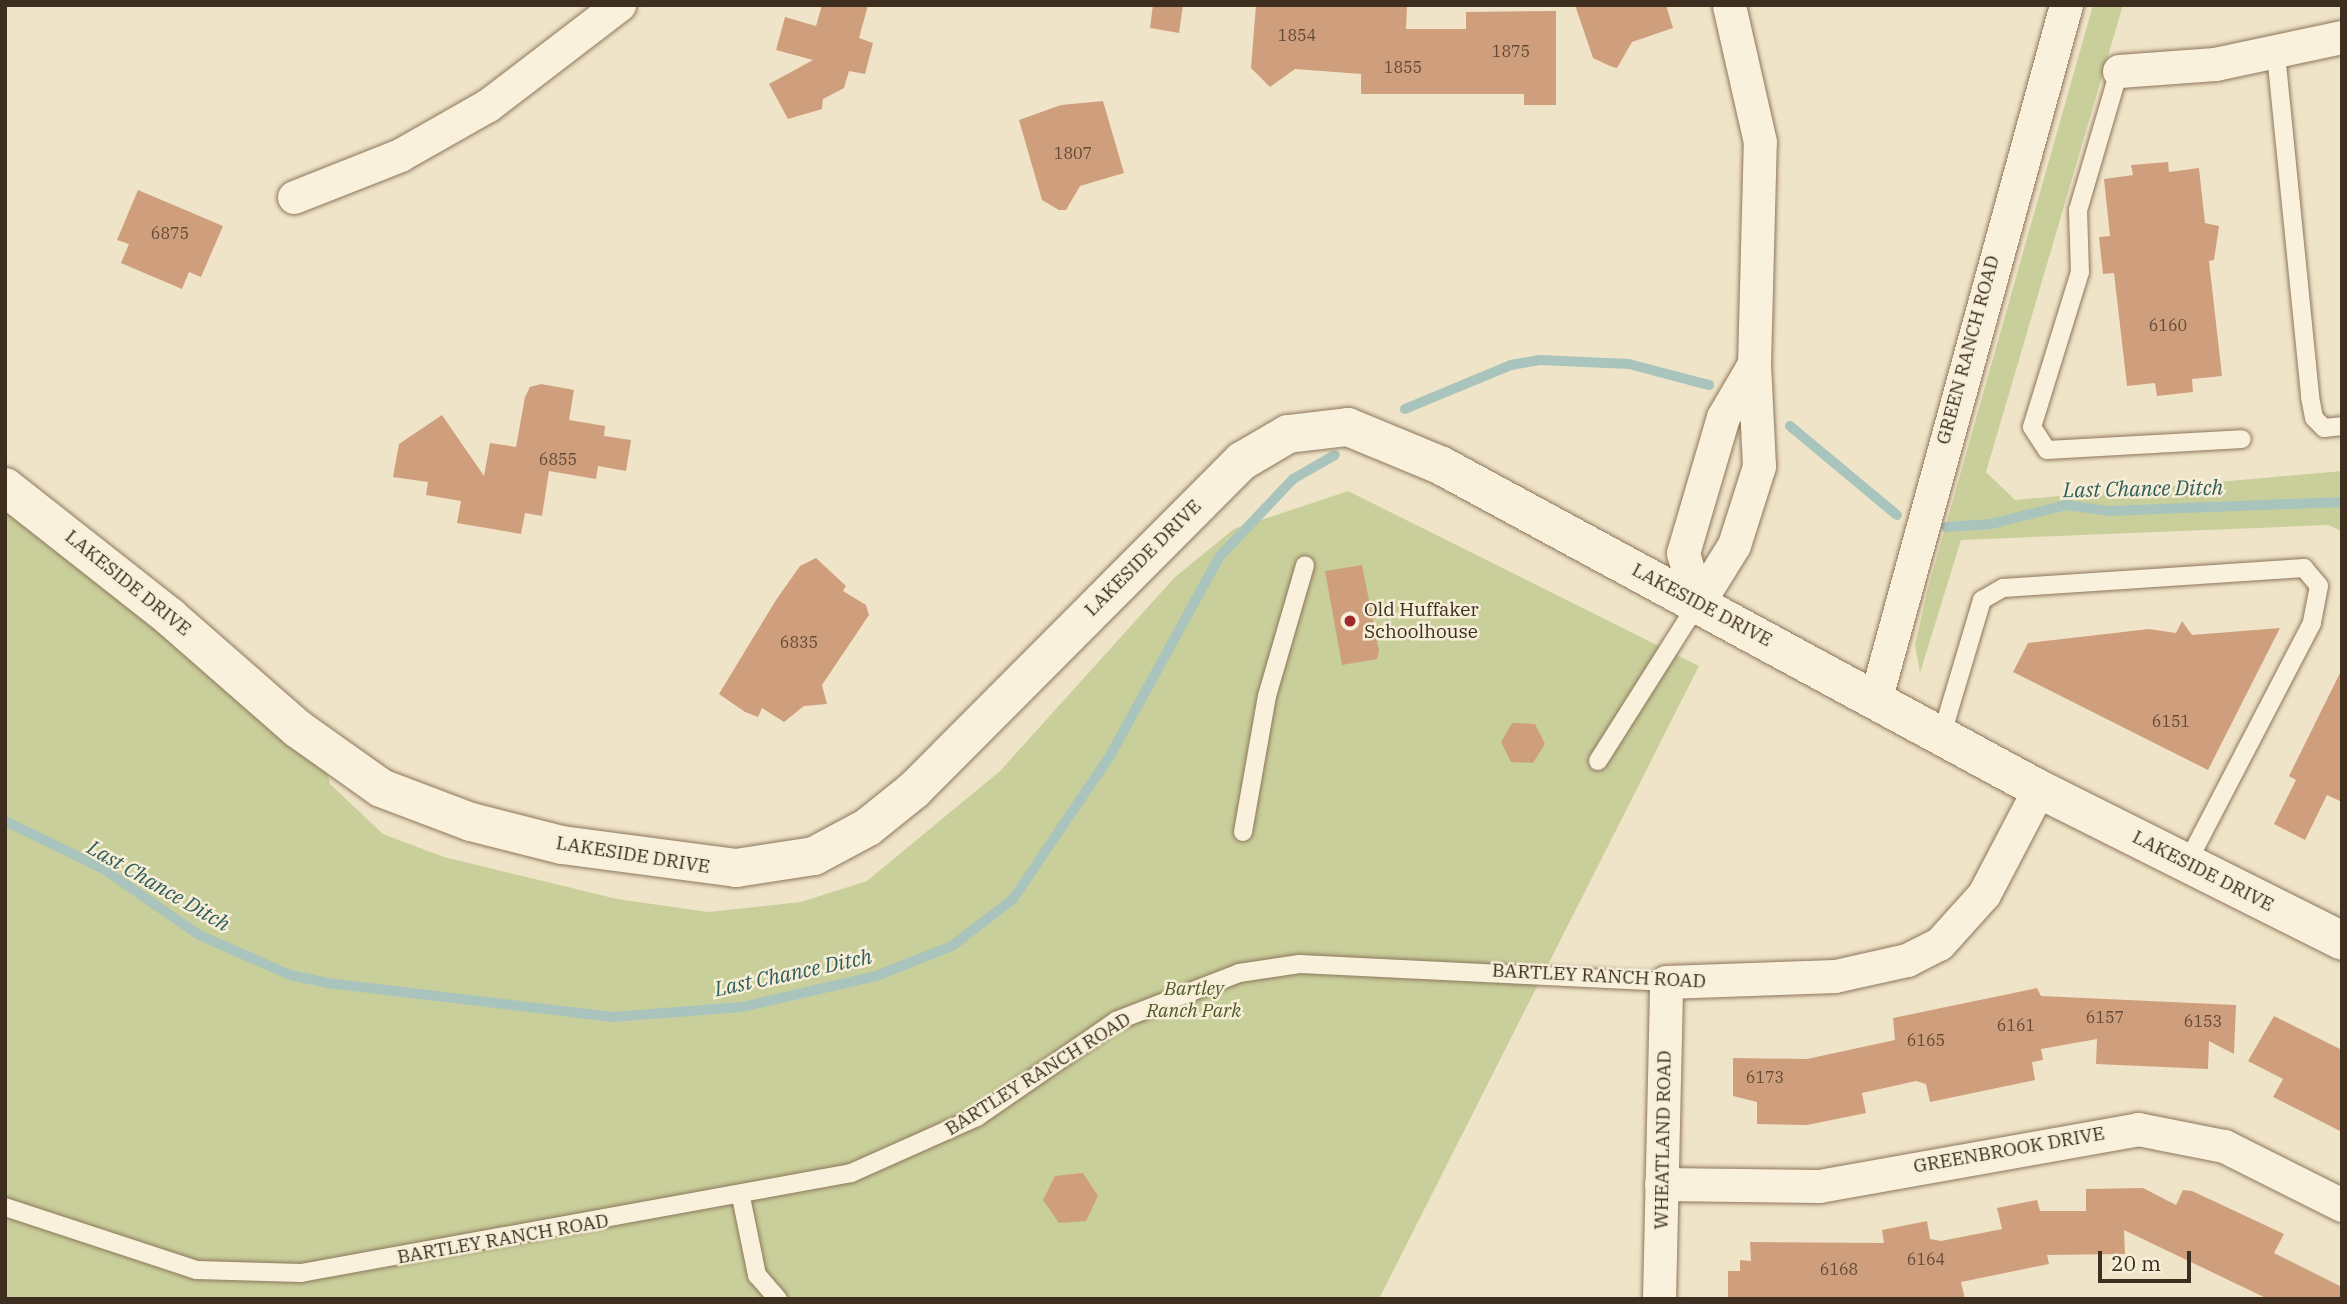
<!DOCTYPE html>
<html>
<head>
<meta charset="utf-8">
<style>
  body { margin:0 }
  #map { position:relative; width:2347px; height:1304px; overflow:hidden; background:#f0e4c8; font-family:"IBM Plex Serif",serif }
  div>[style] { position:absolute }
  .green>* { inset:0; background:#c9cf9b }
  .stream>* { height:10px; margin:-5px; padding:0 5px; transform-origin:5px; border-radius:5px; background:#a9c4bc }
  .building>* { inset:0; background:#cf9f7d }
  .roads { filter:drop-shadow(0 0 2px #8d765c) drop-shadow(0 0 2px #8d765c) }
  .lane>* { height:18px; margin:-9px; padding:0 9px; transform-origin:9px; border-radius:9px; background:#faf1dc }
  .street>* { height:33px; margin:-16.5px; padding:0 16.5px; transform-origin:16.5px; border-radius:16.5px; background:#faf1dc }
  .secondary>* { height:38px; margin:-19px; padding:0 19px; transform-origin:19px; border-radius:19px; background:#faf1dc }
  .dots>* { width:19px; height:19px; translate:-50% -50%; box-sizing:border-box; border:4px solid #f7eed8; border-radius:50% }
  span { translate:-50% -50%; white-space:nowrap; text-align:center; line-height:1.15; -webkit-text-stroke:5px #f7eed8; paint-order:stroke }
  .number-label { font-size:16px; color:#624a37 }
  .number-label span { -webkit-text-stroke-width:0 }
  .street-label { font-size:19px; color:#3d2e20 }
  .poi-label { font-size:19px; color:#3d2e20 }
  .left { translate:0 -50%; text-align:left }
  .park-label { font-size:19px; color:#4d5a26; font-style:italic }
  .water-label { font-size:21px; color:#2f5d5a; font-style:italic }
  .frame { position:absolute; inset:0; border:7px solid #3d2e20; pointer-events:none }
  .scale { position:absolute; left:2098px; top:1251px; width:93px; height:32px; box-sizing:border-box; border:4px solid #3d2e20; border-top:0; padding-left:9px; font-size:21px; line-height:24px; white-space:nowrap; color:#3d2e20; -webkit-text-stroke:5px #f7eed8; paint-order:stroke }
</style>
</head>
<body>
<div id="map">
  <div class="green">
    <div style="clip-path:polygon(2093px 5px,2123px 5px,1986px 472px,2015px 500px,2342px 471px,2342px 531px,2328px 525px,1961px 540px,1920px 673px,1915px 645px,1927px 592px)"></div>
    <div style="clip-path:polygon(1348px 491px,1699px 666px,1379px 1299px,5px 1299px,5px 494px,323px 757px,330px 784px,383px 834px,444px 857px,617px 899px,708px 912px,801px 902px,867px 881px,1000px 771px,1175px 577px,1234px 529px)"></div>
  </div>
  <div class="stream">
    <div style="left:1405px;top:409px;width:115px;rotate:-22.5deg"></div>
    <div style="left:1511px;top:365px;width:29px;rotate:-10deg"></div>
    <div style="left:1540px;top:360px;width:89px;rotate:2.6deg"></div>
    <div style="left:1629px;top:364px;width:83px;rotate:14.7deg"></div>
    <div style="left:1790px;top:426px;width:139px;rotate:39.8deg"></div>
    <div style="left:1946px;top:527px;width:45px;rotate:-3.8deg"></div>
    <div style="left:1991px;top:524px;width:77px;rotate:-14.2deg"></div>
    <div style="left:2066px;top:505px;width:42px;rotate:8.1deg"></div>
    <div style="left:2108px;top:511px;width:234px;rotate:-2.2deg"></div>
    <div style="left:5px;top:821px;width:108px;rotate:25.9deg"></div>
    <div style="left:102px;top:868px;width:118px;rotate:34.6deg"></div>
    <div style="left:199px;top:935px;width:99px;rotate:23.7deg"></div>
    <div style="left:290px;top:975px;width:38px;rotate:12deg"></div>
    <div style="left:327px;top:983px;width:287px;rotate:6.8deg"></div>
    <div style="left:612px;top:1017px;width:130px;rotate:-4.4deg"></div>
    <div style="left:742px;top:1007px;width:138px;rotate:-13deg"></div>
    <div style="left:876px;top:976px;width:82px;rotate:-21.5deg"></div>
    <div style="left:952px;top:946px;width:77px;rotate:-37.6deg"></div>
    <div style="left:1013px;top:899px;width:175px;rotate:-55.9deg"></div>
    <div style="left:1111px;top:754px;width:226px;rotate:-61.2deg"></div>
    <div style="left:1220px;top:556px;width:106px;rotate:-46.5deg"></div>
    <div style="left:1293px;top:479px;width:48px;rotate:-29.7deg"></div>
  </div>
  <div class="building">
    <div style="clip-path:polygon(822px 5px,868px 5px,859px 38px,873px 43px,865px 74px,849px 71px,844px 88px,823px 99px,822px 109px,788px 119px,769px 84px,813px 60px,776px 50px,785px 17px,816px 26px)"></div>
    <div style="clip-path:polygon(1153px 5px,1183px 5px,1179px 33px,1150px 28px)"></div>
    <div style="clip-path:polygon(1256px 5px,1407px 5px,1406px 29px,1466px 29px,1466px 12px,1556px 11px,1556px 105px,1524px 105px,1524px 94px,1361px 94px,1361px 74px,1295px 69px,1270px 87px,1251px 68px)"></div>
    <div style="clip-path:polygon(1575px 5px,1666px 5px,1673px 28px,1632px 42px,1617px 68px,1610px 66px,1593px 58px)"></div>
    <div style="clip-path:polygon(1103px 101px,1124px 173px,1080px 186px,1066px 210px,1059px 210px,1042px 200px,1019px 120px,1061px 105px)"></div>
    <div style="clip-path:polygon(2168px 162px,2169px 172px,2199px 168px,2205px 223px,2219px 226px,2214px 260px,2209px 261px,2222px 376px,2192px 379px,2193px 392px,2157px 396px,2155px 383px,2127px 386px,2114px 273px,2103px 274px,2099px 237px,2110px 236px,2104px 179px,2133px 175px,2131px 165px)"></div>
    <div style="clip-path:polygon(138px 190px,223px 226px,201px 277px,189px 272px,182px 289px,121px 263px,129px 244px,117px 240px)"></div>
    <div style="clip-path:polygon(541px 384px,574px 390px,569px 420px,605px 426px,604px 436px,631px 440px,626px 471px,598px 466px,596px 479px,549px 471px,542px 516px,525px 513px,521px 534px,457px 523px,461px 501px,426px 495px,428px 482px,393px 477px,399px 444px,442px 415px,484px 476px,490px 443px,516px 447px,525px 397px,530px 387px)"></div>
    <div style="clip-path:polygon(816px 558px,846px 586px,843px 591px,866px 605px,869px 615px,822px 685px,827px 704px,804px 706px,784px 722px,762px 708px,758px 717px,745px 712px,719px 694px,776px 600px,800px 566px)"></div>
    <div style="clip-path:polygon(1362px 565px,1379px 651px,1377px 659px,1342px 665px,1325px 571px)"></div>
    <div style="clip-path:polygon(2182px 621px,2192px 635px,2280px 628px,2208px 770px,2013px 672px,2028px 643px,2149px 629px,2176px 633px)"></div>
    <div style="clip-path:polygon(2342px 669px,2342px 802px,2327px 795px,2305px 840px,2274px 824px,2296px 780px,2289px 776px)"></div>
    <div style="clip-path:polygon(1512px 723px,1535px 724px,1545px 744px,1533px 763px,1511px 762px,1501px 742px)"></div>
    <div style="clip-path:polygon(2037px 988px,2041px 996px,2236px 1005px,2234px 1054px,2209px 1041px,2208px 1069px,2096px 1064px,2097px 1039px,2041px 1049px,2043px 1060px,2032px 1062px,2035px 1080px,1930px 1102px,1926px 1084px,1916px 1081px,1862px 1093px,1866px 1113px,1807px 1125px,1757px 1124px,1757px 1102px,1733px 1096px,1733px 1058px,1807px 1059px,1895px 1040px,1893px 1018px)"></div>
    <div style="clip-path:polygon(2274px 1016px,2342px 1050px,2342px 1132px,2273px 1097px,2283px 1079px,2248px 1061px)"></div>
    <div style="clip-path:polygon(1083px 1173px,1098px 1196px,1086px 1221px,1059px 1223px,1043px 1200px,1055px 1176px)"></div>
    <div style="clip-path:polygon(2143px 1188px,2176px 1205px,2183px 1190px,2192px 1191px,2284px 1234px,2274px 1253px,2342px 1287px,2342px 1299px,2268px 1299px,2124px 1230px,2125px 1254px,2047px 1255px,2049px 1264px,1961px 1282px,1965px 1299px,1728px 1299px,1728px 1271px,1740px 1271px,1740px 1260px,1751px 1261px,1750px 1242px,1884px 1243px,1882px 1230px,1927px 1221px,1930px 1239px,1941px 1241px,2002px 1229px,1997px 1208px,2037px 1200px,2040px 1211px,2086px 1211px,2086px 1189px)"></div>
  </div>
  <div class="roads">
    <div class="lane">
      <div style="left:2276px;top:54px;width:345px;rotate:84.3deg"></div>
      <div style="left:2310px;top:397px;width:21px;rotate:79deg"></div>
      <div style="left:2314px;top:418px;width:14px;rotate:45deg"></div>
      <div style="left:2324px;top:428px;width:18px;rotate:-6deg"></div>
      <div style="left:2119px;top:71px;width:145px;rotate:106.4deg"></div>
      <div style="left:2078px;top:210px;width:62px;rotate:88.2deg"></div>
      <div style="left:2080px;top:272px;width:162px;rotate:107.2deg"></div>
      <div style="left:2032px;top:427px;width:27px;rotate:57deg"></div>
      <div style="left:2047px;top:450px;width:195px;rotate:-3.2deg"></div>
      <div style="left:1942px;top:734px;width:140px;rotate:-73.4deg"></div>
      <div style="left:1982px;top:600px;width:24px;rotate:-30deg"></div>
      <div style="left:2003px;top:588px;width:302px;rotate:-3.8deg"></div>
      <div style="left:2304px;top:568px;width:23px;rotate:50deg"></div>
      <div style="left:2319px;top:586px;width:38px;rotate:101deg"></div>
      <div style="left:2312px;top:623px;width:271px;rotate:117.5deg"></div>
      <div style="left:1598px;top:761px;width:187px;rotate:-57.7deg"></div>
      <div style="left:1243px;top:832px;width:138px;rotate:-80deg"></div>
      <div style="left:1267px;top:696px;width:136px;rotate:-73.8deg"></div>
      <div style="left:741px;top:1197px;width:80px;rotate:78.4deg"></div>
      <div style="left:757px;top:1275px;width:32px;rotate:49deg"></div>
      <div style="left:5px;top:1207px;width:202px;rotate:18.2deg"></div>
      <div style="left:197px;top:1270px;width:104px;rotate:1.7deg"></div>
      <div style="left:301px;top:1273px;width:559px;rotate:-10.3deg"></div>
      <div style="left:851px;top:1173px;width:138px;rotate:-24deg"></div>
      <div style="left:977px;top:1117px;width:169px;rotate:-34.6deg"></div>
      <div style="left:1116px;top:1021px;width:132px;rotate:-21.3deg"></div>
      <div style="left:1239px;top:973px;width:61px;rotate:-8.5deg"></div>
      <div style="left:1299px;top:964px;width:367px;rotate:2.8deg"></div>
    </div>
    <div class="street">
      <div style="left:2119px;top:71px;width:96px;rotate:-4.2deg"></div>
      <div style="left:2215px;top:64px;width:130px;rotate:-12deg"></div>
      <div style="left:294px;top:197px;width:114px;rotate:-21.6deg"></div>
      <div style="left:400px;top:155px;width:101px;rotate:-29.6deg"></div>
      <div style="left:488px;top:105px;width:165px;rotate:-37.4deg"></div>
      <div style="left:1698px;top:603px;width:68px;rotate:-58.2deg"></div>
      <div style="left:1734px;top:545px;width:83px;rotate:-72.4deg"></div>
      <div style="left:1759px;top:466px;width:102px;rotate:-92.8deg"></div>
      <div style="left:1754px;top:364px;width:222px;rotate:-88.5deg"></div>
      <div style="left:1760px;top:142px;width:140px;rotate:-102.8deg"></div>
      <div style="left:1698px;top:603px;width:52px;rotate:-106.7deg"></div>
      <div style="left:1683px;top:553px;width:142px;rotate:-73.6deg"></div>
      <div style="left:1723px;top:417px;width:61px;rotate:-59.7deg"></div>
      <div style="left:1876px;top:697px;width:718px;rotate:-74.65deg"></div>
      <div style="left:1661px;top:1184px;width:158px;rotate:0.7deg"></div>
      <div style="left:1819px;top:1186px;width:324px;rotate:-10.1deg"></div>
      <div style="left:2138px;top:1129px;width:88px;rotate:11.2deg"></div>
      <div style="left:2224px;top:1146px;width:132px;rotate:26.6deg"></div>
      <div style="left:1659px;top:1299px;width:317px;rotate:-88.7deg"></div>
      <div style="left:1666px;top:982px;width:169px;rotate:-2deg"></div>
      <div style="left:1835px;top:976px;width:74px;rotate:-12.5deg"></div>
      <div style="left:1907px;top:960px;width:36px;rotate:-27deg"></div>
      <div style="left:1939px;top:944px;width:67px;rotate:-48deg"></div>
      <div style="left:1984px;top:894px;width:119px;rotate:-62.4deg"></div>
    </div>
    <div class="secondary">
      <div style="left:5px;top:487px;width:210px;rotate:38.2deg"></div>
      <div style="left:170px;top:617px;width:170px;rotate:41.2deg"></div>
      <div style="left:298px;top:729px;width:102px;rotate:35.4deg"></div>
      <div style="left:381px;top:788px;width:96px;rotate:20.7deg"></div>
      <div style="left:471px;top:822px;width:94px;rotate:14.2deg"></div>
      <div style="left:562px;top:845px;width:176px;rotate:7.5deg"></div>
      <div style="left:736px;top:868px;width:79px;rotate:-8.7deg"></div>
      <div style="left:814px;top:856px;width:61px;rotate:-28.2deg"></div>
      <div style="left:868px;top:827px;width:59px;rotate:-38.8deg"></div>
      <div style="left:914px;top:790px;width:465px;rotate:-45.1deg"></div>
      <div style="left:1242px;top:461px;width:53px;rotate:-30.4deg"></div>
      <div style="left:1288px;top:434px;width:60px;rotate:-6.7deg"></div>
      <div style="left:1348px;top:427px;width:102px;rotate:22.5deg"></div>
      <div style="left:1442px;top:466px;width:679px;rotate:28.42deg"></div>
      <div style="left:2039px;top:789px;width:339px;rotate:26.6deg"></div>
    </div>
  </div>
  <div class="dots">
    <div style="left:1350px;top:621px;background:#9e2a2b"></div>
  </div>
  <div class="number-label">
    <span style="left:1297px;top:35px">1854</span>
    <span style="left:1511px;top:51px">1875</span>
    <span style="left:1403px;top:67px">1855</span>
    <span style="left:1073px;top:153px">1807</span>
    <span style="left:170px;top:233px">6875</span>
    <span style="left:2168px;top:325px">6160</span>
    <span style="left:558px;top:459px">6855</span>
    <span style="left:799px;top:642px">6835</span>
    <span style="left:2171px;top:721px">6151</span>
    <span style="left:2105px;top:1017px">6157</span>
    <span style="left:2203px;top:1021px">6153</span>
    <span style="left:2016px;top:1025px">6161</span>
    <span style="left:1926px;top:1040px">6165</span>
    <span style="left:1765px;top:1077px">6173</span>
    <span style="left:1926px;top:1259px">6164</span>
    <span style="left:1839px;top:1269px">6168</span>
  </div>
  <div class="street-label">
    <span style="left:1968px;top:350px;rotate:-75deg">GREEN RANCH ROAD</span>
    <span style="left:1143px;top:558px;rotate:-45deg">LAKESIDE DRIVE</span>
    <span style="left:128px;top:583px;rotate:39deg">LAKESIDE DRIVE</span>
    <span style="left:1702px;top:605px;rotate:28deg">LAKESIDE DRIVE</span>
    <span style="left:633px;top:855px;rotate:9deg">LAKESIDE DRIVE</span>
    <span style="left:2203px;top:871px;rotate:27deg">LAKESIDE DRIVE</span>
    <span style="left:1599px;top:976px;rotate:3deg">BARTLEY RANCH ROAD</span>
    <span style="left:1038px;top:1074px;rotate:-32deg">BARTLEY RANCH ROAD</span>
    <span style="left:1663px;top:1140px;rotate:-89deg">WHEATLAND ROAD</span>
    <span style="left:2009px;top:1150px;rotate:-10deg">GREENBROOK DRIVE</span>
    <span style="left:503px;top:1239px;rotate:-10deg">BARTLEY RANCH ROAD</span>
  </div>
  <div class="poi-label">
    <span class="left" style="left:1364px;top:621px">Old Huffaker<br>Schoolhouse</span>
  </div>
  <div class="park-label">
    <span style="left:1194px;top:1000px">Bartley<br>Ranch Park</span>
  </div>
  <div class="water-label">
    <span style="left:2143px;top:488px;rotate:-1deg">Last Chance Ditch</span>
    <span style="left:159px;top:885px;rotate:30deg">Last Chance Ditch</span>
    <span style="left:793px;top:972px;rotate:-12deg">Last Chance Ditch</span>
  </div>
  <div class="frame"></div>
  <div class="scale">20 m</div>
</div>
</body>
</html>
